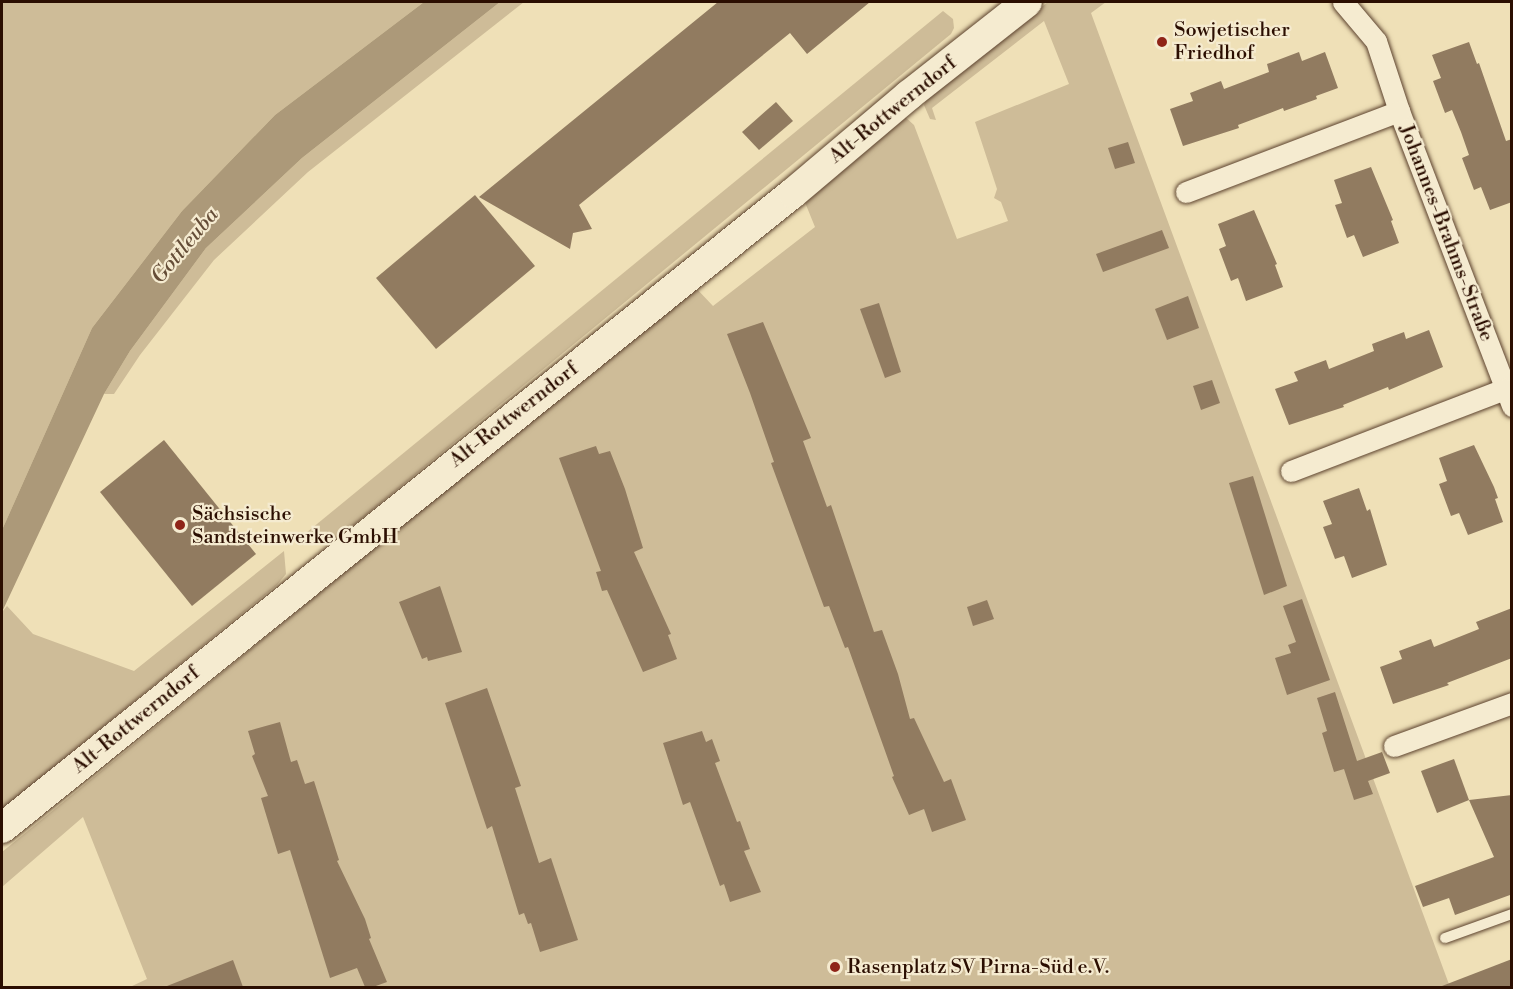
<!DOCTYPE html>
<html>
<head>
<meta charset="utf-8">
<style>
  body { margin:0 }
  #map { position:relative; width:1513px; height:989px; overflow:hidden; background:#efe0b7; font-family:"Libre Bodoni",serif }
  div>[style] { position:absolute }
  .green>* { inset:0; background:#cebc98 }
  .water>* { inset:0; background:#ac9979 }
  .building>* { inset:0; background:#917b60 }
  .roads { filter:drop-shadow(0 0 2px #5c422e) drop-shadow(0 0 2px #5c422e) }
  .service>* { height:10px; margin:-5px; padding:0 5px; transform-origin:5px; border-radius:5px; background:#f5ebd0 }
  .minor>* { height:21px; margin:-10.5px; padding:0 10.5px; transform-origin:10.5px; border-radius:10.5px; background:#f5ebd0 }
  .secondary>* { height:30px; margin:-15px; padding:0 15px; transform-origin:15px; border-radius:15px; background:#f5ebd0 }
  .dots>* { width:16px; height:16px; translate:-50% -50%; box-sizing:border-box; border:3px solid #f5ebd0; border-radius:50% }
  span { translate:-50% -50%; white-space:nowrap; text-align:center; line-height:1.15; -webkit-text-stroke:4.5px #f5ebd0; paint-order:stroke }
  .poi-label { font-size:20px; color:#2b0e01 }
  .left { translate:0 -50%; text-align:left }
  .street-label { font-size:20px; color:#2b0e01 }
  .water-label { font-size:21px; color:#654d37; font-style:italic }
  .frame { position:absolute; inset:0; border:3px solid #2b0e01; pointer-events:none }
</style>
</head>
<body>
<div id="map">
  <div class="green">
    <div style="clip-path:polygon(2px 2px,424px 2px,275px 115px,182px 211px,92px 328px,2px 530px)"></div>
    <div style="clip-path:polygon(500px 2px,524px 2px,308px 172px,214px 260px,140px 355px,114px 394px,104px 394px,130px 351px,206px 248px,302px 158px)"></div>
    <div style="clip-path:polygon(1048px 2px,1106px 2px,1091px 13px,1450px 987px,130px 987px,147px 979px,83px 817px,2px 887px,2px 852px,695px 287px,713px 306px,815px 227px,804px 200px,904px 116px,914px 125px,957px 239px,1008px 221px,1001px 202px,994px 198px,997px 189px,975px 122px,1069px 84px,1044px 21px,932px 108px,936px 120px,930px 119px,924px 105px,927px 97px)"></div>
    <div style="clip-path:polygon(943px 11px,953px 19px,954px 28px,951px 34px,338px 538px,319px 538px,306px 533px)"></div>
    <div style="clip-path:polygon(284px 551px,286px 574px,277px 585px,2px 809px,2px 612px,7px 606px,33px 634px,134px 671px)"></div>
  </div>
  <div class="water">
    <div style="clip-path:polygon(424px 2px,500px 2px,302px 158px,206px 248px,130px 351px,104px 394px,2px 612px,2px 530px,92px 328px,182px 211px,275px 115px)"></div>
  </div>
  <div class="building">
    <div style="clip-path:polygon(718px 2px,870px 2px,807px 54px,790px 33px,579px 205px,592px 229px,573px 233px,570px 249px,479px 197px)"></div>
    <div style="clip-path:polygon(1469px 42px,1477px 64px,1479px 63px,1506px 141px,1512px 139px,1512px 202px,1490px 210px,1481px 187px,1474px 190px,1462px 158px,1469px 155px,1461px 132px,1452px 110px,1445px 113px,1433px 81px,1441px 78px,1432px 55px)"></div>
    <div style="clip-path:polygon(1299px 52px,1302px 61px,1325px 52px,1338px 88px,1316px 96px,1317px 99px,1284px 111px,1283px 108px,1238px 125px,1239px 128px,1183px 146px,1170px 109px,1193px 101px,1190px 93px,1221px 81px,1224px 89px,1269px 72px,1267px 64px)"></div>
    <div style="clip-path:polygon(776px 102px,793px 121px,759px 150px,742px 132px)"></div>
    <div style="clip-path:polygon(1128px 142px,1135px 163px,1115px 169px,1108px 148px)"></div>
    <div style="clip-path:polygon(1371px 167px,1393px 220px,1391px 221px,1399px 243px,1363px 257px,1354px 235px,1347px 238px,1335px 205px,1342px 203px,1334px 180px)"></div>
    <div style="clip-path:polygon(475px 195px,535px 266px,436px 349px,376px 278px)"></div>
    <div style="clip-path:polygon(1254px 210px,1277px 264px,1275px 265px,1283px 287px,1246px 301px,1238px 278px,1231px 281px,1219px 249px,1226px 246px,1218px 224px)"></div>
    <div style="clip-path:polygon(1162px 230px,1169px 248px,1103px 272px,1096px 254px)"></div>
    <div style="clip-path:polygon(1188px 296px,1199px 328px,1167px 340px,1155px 309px)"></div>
    <div style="clip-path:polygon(879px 303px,901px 372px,885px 378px,860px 309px)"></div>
    <div style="clip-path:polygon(763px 322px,811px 438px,803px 441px,827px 507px,831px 505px,874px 632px,882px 630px,898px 674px,910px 719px,914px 718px,944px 782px,951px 779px,966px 820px,932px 832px,924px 809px,909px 815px,892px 777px,894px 776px,848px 647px,845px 648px,829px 606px,824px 607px,771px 463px,774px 462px,750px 393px,727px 334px)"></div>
    <div style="clip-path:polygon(1429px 330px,1443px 367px,1389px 390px,1388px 387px,1343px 405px,1344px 407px,1289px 425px,1275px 389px,1298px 381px,1294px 372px,1326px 360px,1329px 369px,1374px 351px,1372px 344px,1404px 332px,1406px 339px)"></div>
    <div style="clip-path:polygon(1212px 380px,1220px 403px,1201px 410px,1193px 386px)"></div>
    <div style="clip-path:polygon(164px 440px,256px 554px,192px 606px,100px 492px)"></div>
    <div style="clip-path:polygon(1474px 445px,1494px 487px,1498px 498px,1495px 499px,1503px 522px,1468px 535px,1459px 513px,1451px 516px,1439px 484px,1447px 481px,1439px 458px)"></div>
    <div style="clip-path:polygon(596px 446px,599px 454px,610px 451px,625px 489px,643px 548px,634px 552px,671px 634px,668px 635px,677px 659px,643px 672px,607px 590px,602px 591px,596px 572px,601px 571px,559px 458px)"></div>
    <div style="clip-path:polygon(1253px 476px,1287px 586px,1264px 595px,1229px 483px)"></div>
    <div style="clip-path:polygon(1359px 488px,1367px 511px,1370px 509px,1387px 565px,1352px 578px,1344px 556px,1335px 559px,1323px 527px,1332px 524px,1323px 501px)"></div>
    <div style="clip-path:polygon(440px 586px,462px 652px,428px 661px,427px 657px,422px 659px,399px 602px)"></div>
    <div style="clip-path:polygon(1302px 599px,1330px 680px,1287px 695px,1275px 658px,1291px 653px,1288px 645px,1296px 642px,1283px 606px)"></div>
    <div style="clip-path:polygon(987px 600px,994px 619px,973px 626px,967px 607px)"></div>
    <div style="clip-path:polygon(1512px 608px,1512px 658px,1447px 683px,1449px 685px,1393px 704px,1380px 667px,1402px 659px,1399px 651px,1431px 639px,1434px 647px,1479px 629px,1476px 622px)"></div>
    <div style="clip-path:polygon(487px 688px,521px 786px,515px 788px,539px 863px,551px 858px,578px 940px,540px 952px,531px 923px,528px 924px,524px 913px,519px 915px,492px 826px,487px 829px,445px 703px)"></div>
    <div style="clip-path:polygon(1335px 692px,1357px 761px,1382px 752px,1390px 773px,1368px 781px,1373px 794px,1354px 800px,1344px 769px,1334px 772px,1322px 733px,1327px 731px,1317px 698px)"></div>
    <div style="clip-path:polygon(280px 722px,291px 762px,297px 760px,305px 784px,314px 781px,339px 860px,337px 861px,365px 919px,371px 938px,369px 939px,387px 982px,373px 987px,365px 987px,357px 968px,330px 978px,290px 850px,278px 854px,261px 798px,268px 796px,252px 756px,255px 754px,248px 731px)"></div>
    <div style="clip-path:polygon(702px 731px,706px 742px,712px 739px,720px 761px,715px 763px,737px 822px,740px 821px,750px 849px,744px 851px,761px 892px,730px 902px,724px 884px,720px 886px,690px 802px,683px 805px,663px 743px)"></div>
    <div style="clip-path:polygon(1454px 759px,1469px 800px,1437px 813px,1421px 771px)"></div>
    <div style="clip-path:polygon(1512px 795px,1512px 898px,1510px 895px,1455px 915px,1449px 898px,1423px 907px,1415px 886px,1494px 857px,1469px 800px)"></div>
    <div style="clip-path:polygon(1512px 959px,1512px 987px,1442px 987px,1442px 986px)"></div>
    <div style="clip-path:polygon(233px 960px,243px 987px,167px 987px,167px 986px)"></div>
  </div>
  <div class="roads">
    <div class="service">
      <div style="left:1445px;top:938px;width:71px;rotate:-19.7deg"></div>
    </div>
    <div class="minor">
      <div style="left:1343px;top:2px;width:51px;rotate:49.8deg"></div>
      <div style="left:1376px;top:41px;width:74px;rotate:71.8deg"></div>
      <div style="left:1399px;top:111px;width:316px;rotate:69deg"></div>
      <div style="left:1186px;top:192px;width:228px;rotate:-20.8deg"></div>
      <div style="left:1291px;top:471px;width:229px;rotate:-21deg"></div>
      <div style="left:1394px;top:746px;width:126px;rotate:-20deg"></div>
    </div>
    <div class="secondary">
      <div style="left:2px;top:828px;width:1014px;rotate:-38.76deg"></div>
      <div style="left:793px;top:193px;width:152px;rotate:-40.2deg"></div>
      <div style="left:909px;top:95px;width:150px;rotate:-38.2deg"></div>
    </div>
  </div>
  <div class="dots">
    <div style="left:1162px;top:42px;background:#8f2418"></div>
    <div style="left:180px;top:525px;background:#8f2418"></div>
    <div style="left:835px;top:967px;background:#8f2418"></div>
  </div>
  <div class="poi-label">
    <span class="left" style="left:1174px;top:42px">Sowjetischer<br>Friedhof</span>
    <span class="left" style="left:192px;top:526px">Sächsische<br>Sandsteinwerke GmbH</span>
    <span class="left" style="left:847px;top:967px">Rasenplatz SV Pirna-Süd e.V.</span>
  </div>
  <div class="street-label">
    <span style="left:893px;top:110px;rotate:-39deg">Alt-Rottwerndorf</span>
    <span style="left:1446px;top:233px;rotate:69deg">Johannes-Brahms-Straße</span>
    <span style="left:514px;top:415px;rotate:-38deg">Alt-Rottwerndorf</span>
    <span style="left:136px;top:720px;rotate:-39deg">Alt-Rottwerndorf</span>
  </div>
  <div class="water-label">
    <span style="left:185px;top:246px;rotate:-50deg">Gottleuba</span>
  </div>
  <div class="frame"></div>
</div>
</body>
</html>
